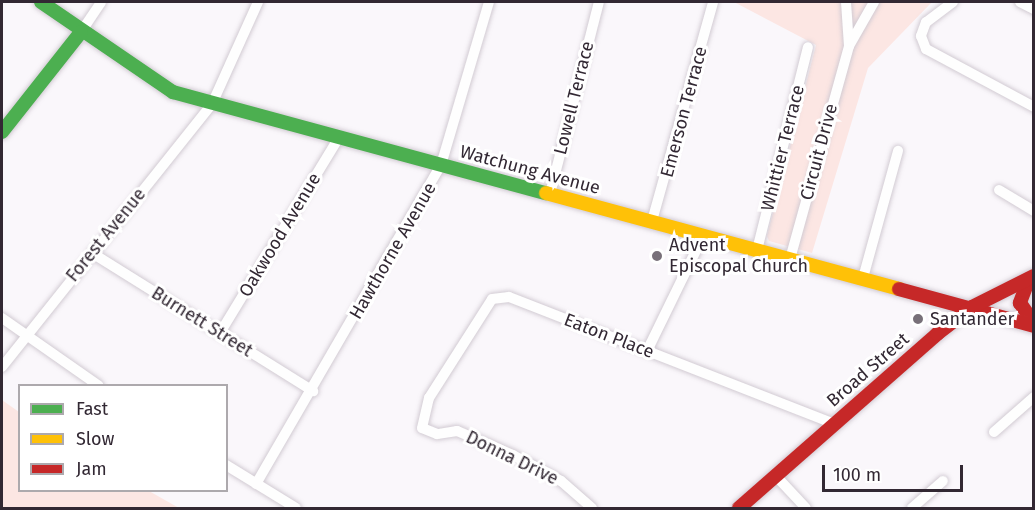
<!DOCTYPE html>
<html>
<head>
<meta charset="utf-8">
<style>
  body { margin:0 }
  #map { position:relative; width:1035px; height:510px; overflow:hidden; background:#faf7fb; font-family:"Fira Sans",sans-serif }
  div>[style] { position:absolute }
  .green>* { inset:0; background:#fce6e3 }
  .roads { filter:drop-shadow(0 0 2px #d2cbd3) drop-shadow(0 0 2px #d2cbd3) }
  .street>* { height:10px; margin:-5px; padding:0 5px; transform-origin:5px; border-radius:5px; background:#fefefe }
  .fast>* { height:14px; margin:-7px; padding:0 7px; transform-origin:7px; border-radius:7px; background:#4caf50 }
  .slow>* { height:14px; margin:-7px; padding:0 7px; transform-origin:7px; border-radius:7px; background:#ffc107 }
  .jam>* { height:14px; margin:-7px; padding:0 7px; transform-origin:7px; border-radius:7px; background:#c62828 }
  .dots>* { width:16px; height:16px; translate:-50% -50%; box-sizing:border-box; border:3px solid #fff; border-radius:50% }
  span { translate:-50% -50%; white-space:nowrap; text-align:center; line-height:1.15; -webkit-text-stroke:6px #fff; paint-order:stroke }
  .street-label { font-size:18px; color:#322833 }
  .poi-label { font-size:18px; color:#322833 }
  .left { translate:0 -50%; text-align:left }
  .frame { position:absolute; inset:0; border:3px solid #322833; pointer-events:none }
  .legend { position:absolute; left:18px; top:384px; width:210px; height:108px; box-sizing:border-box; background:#fff; border:2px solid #ada9ad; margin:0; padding:8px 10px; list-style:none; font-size:18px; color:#322833 }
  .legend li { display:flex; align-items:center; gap:12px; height:30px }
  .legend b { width:30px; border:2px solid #ada9ad }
  .scale { position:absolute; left:822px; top:465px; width:141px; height:27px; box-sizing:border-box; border:3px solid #322833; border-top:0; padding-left:8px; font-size:18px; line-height:21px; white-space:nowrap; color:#322833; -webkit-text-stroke:4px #fff; paint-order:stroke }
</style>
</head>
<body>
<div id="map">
  <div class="green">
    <div style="clip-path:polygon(734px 2px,932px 2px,868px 68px,812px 253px,769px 241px,767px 236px,816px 45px)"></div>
    <div style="clip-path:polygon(2px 400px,19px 412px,20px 490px,149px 491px,179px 508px,2px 508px)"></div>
  </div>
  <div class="roads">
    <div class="street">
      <div style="left:846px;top:2px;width:44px;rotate:86.1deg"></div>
      <div style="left:953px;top:2px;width:34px;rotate:143deg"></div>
      <div style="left:926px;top:22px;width:15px;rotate:110deg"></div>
      <div style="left:921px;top:36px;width:14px;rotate:69deg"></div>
      <div style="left:926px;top:49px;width:123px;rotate:28.2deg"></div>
      <div style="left:1020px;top:2px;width:16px;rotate:27deg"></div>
      <div style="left:81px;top:32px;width:36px;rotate:-56deg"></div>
      <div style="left:999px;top:190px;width:41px;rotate:31deg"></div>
      <div style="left:550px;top:194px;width:198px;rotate:-75.7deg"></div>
      <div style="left:652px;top:221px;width:227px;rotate:-74.4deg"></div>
      <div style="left:757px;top:250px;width:209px;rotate:-75.9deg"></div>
      <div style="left:92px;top:253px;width:261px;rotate:32deg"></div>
      <div style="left:790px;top:259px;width:221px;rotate:-74.5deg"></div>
      <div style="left:849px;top:46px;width:51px;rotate:-60.4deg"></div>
      <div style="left:863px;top:278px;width:132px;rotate:-74.6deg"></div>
      <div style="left:2px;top:318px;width:118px;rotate:35deg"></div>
      <div style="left:220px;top:333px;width:229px;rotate:-58.7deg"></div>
      <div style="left:647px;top:351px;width:128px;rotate:-64deg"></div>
      <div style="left:2px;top:367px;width:337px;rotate:-51.4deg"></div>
      <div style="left:212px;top:104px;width:112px;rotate:-65.7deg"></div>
      <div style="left:994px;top:432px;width:53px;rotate:-41.2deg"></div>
      <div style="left:226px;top:465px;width:82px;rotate:31.6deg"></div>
      <div style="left:775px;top:475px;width:45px;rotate:46.8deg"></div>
      <div style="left:256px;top:484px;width:369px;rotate:-59.9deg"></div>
      <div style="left:441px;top:165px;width:170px;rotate:-73.6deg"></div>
      <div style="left:592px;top:508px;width:41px;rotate:-138.9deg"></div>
      <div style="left:561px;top:481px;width:55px;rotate:-151.6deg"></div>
      <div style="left:513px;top:455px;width:61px;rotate:-156.8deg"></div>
      <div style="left:457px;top:431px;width:20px;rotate:171deg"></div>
      <div style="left:437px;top:434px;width:16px;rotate:-158deg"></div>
      <div style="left:422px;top:428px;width:31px;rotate:-77deg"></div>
      <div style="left:429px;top:398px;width:117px;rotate:-57.5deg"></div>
      <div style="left:492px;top:299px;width:17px;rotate:-7deg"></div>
      <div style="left:509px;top:297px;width:349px;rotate:21.3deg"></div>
      <div style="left:912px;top:508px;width:41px;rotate:-41.1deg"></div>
    </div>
    <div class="fast">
      <div style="left:41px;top:2px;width:160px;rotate:34.3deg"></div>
      <div style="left:173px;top:92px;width:386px;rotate:15.2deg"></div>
      <div style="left:2px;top:132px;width:127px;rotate:-51.7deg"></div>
    </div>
    <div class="slow">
      <div style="left:546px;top:193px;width:366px;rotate:15.2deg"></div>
    </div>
    <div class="jam">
      <div style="left:1029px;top:279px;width:26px;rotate:111deg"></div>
      <div style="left:1020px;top:303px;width:24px;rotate:55deg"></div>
      <div style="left:899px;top:289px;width:140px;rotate:15.3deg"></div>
      <div style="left:739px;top:508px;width:264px;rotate:-41.3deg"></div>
      <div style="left:937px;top:334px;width:44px;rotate:-37.6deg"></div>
      <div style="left:972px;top:307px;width:69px;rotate:-26.6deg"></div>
    </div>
  </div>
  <div class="dots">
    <div style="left:657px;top:256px;background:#787079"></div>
    <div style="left:918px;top:319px;background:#787079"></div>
  </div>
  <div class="street-label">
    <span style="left:574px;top:98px;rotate:-76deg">Lowell Terrace</span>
    <span style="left:684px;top:112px;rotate:-75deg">Emerson Terrace</span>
    <span style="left:783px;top:148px;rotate:-76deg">Whittier Terrace</span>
    <span style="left:819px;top:152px;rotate:-75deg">Circuit Drive</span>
    <span style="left:530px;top:170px;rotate:15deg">Watchung Avenue</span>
    <span style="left:106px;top:235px;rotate:-51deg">Forest Avenue</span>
    <span style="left:280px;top:235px;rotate:-59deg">Oakwood Avenue</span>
    <span style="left:393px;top:251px;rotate:-60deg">Hawthorne Avenue</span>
    <span style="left:202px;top:322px;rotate:32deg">Burnett Street</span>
    <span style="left:609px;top:336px;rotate:21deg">Eaton Place</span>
    <span style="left:868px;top:370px;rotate:-41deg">Broad Street</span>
    <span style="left:512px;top:458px;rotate:26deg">Donna Drive</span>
  </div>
  <div class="poi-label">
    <span class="left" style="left:669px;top:256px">Advent<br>Episcopal Church</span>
    <span class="left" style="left:930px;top:319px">Santander</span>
  </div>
  <div class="frame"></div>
  <ul class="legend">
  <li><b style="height:8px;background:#4caf50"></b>Fast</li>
  <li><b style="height:8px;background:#ffc107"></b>Slow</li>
  <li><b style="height:8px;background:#c62828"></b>Jam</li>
  </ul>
  <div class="scale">100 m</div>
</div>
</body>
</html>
